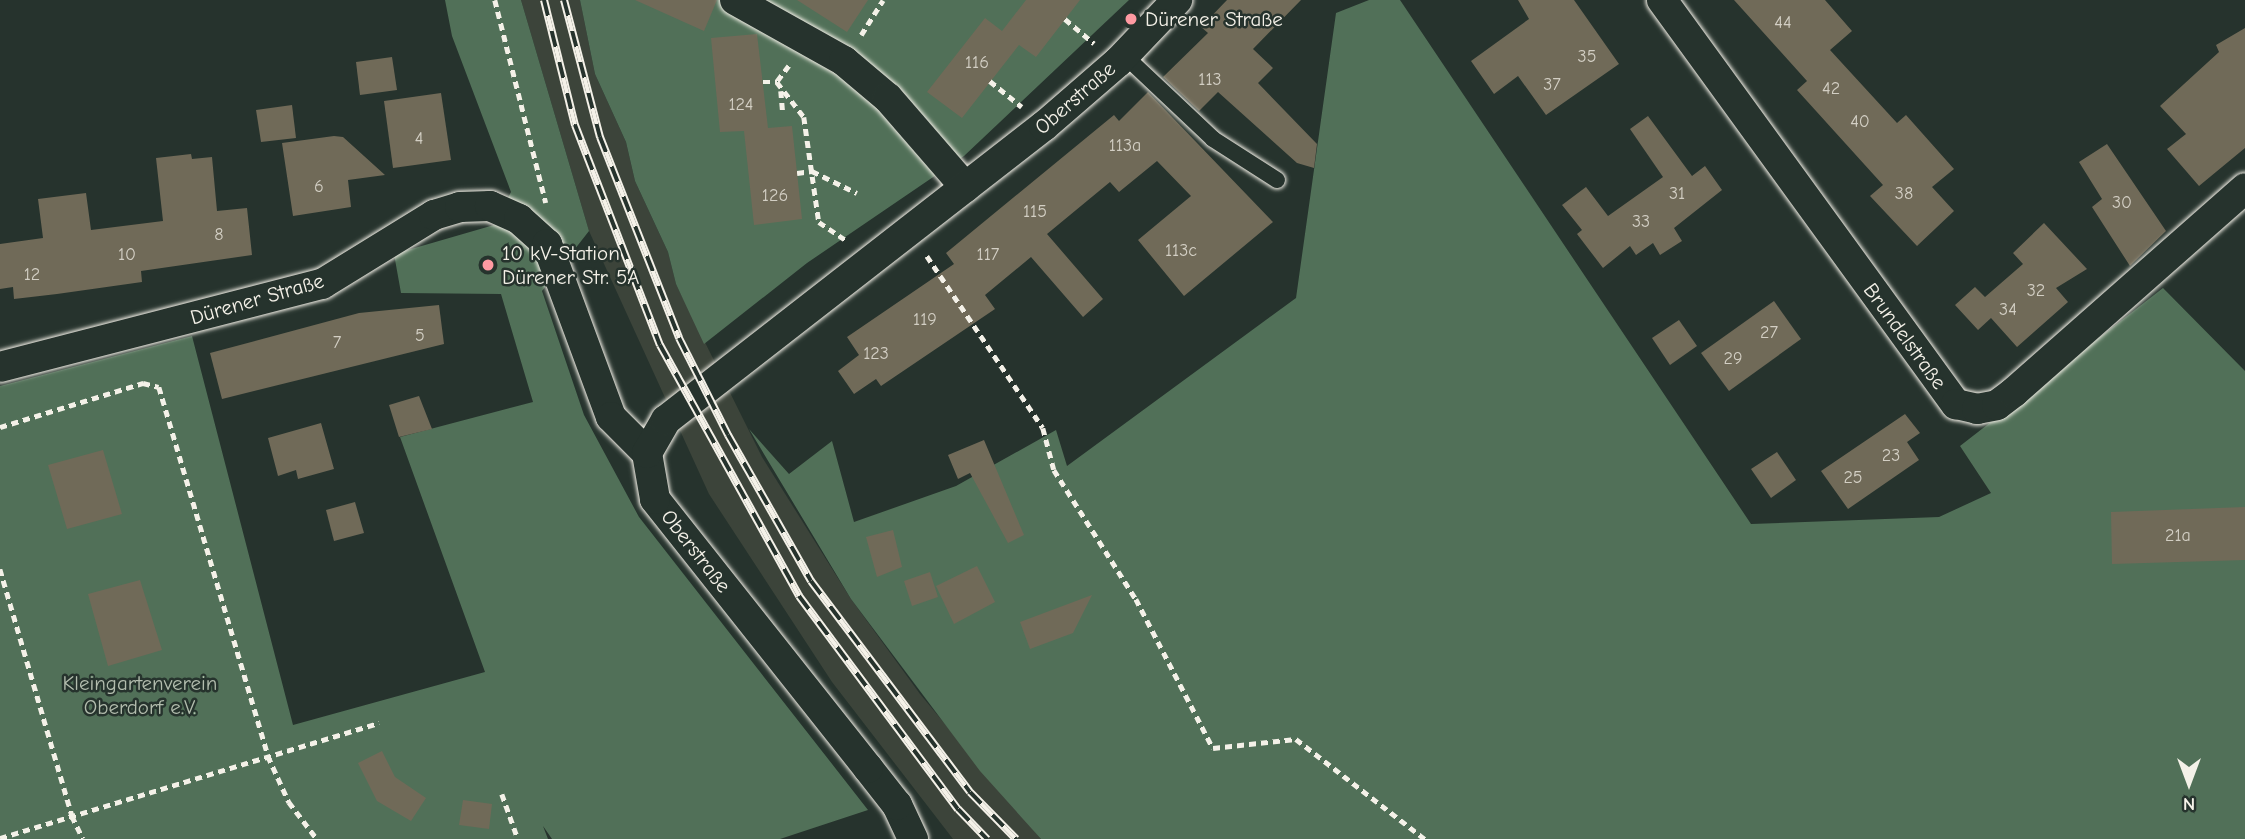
<!DOCTYPE html>
<html>
<head>
<meta charset="utf-8">
<style>
  body { margin:0 }
  #map { position:relative; width:2245px; height:839px; overflow:hidden; background:#26332d; font-family:"Comic Neue",sans-serif }
  div>[style] { position:absolute }
  .built>* { inset:0; background:#3c443a }
  .green>* { inset:0; background:#517058 }
  .building>* { inset:0; background:#706a58 }
  .path>* { height:4.5px; margin-top:-2.25px; transform-origin:0; background:repeating-linear-gradient(90deg,#f4f1e8 0 7px,transparent 0 12px) }
  .roads { filter:drop-shadow(0 0 2px #f4f1e8) drop-shadow(0 0 2px #f4f1e8) }
  .service>* { height:16px; margin:-8px; padding:0 8px; transform-origin:8px; border-radius:8px; background:#26332d }
  .minor>* { height:30px; margin:-15px; padding:0 15px; transform-origin:15px; border-radius:15px; background:#26332d }
  .rail>* { height:8px; margin-top:-4px; transform-origin:0; background:repeating-linear-gradient(90deg,#26332d 0 16px,#f4f1e8 0 32px); box-sizing:border-box; border-block:2px solid #f4f1e8 }
  .dots>* { width:19px; height:19px; translate:-50% -50%; box-sizing:border-box; border:4px solid #26332d; border-radius:50% }
  span { translate:-50% -50%; white-space:nowrap; text-align:center; line-height:1.15; -webkit-text-stroke:5px #26332d; paint-order:stroke }
  .number-label { font-size:18px; color:#d3cfc4 }
  .number-label span { -webkit-text-stroke-width:0 }
  .poi-label { font-size:21px; color:#f4f1e8 }
  .left { translate:0 -50%; text-align:left }
  .street-label { font-size:21px; color:#f4f1e8 }
  .park-label { font-size:21px; color:#b3bdae }
  .north { position:absolute; left:2154px; top:748px; width:70px; height:70px; -webkit-text-stroke:5px #26332d; paint-order:stroke; rotate:180deg; font-size:19px; font-weight:700; line-height:28px; text-align:center; color:#f4f1e8 }
  .north::after { content:''; display:block; margin:auto; width:24px; height:32px; background:#f4f1e8; clip-path:polygon(50% 0,100% 100%,50% 72%,0 100%) }
</style>
</head>
<body>
<div id="map">
  <div class="built">
    <div style="clip-path:polygon(521px 0,580px 0,595px 74px,626px 142px,635px 181px,668px 252px,676px 284px,762px 457px,851px 599px,920px 694px,1041px 839px,953px 839px,832px 682px,709px 494px,589px 231px)"></div>
  </div>
  <div class="green">
    <div style="clip-path:polygon(445px 0,521px 0,589px 231px,542px 291px,584px 415px,639px 517px,868px 810px,780px 839px,552px 839px,543px 826px,548px 839px,0 839px,0 386px,192px 336px,293px 725px,485px 672px,400px 437px,533px 402px,501px 294px,401px 293px,394px 254px,494px 225px,511px 192px,452px 36px)"></div>
    <div style="clip-path:polygon(580px 0,1129px 0,964px 156px,807px 263px,704px 344px,676px 284px,668px 252px,635px 181px,626px 142px,595px 74px)"></div>
    <div style="clip-path:polygon(1369px 0,1400px 0,1751px 524px,1939px 517px,1991px 493px,1960px 446px,2163px 288px,2245px 371px,2245px 839px,1041px 839px,980px 771px,851px 599px,749px 429px,789px 474px,832px 441px,854px 522px,956px 486px,1056px 430px,1067px 466px,1296px 298px,1336px 13px)"></div>
  </div>
  <div class="building">
    <div style="clip-path:polygon(635px 0,717px 0,704px 31px)"></div>
    <div style="clip-path:polygon(797px 0,868px 0,847px 32px)"></div>
    <div style="clip-path:polygon(1026px 0,1080px 0,1036px 57px,1019px 45px,962px 118px,927px 92px,985px 18px,1002px 31px)"></div>
    <div style="clip-path:polygon(1227px 0,1301px 0,1253px 49px,1273px 68px,1258px 83px,1317px 144px,1314px 168px,1297px 163px,1218px 92px,1199px 111px,1163px 77px,1208px 33px,1201px 27px)"></div>
    <div style="clip-path:polygon(1518px 0,1574px 0,1619px 64px,1546px 115px,1518px 76px,1494px 94px,1471px 61px,1529px 19px)"></div>
    <div style="clip-path:polygon(1734px 0,1825px 0,1852px 31px,1830px 50px,1897px 123px,1906px 115px,1954px 169px,1932px 187px,1954px 211px,1917px 246px,1870px 196px,1883px 185px,1797px 90px,1807px 81px)"></div>
    <div style="clip-path:polygon(2245px 28px,2245px 148px,2199px 186px,2167px 149px,2186px 134px,2160px 106px,2219px 52px,2216px 45px)"></div>
    <div style="clip-path:polygon(757px 34px,768px 128px,792px 126px,802px 219px,754px 225px,744px 131px,720px 132px,711px 38px)"></div>
    <div style="clip-path:polygon(392px 57px,397px 90px,360px 95px,356px 62px)"></div>
    <div style="clip-path:polygon(1148px 92px,1273px 222px,1184px 296px,1138px 240px,1191px 196px,1157px 161px,1119px 192px,1110px 182px,1047px 234px,1103px 299px,1083px 317px,1031px 257px,985px 295px,995px 309px,881px 386px,876px 379px,854px 394px,838px 371px,859px 355px,847px 337px,954px 264px,946px 253px,1114px 115px,1119px 121px)"></div>
    <div style="clip-path:polygon(441px 93px,451px 160px,393px 168px,384px 101px)"></div>
    <div style="clip-path:polygon(292px 105px,296px 138px,261px 142px,256px 110px)"></div>
    <div style="clip-path:polygon(1648px 116px,1692px 176px,1705px 166px,1722px 190px,1674px 228px,1682px 241px,1660px 255px,1653px 243px,1636px 255px,1630px 246px,1603px 268px,1577px 234px,1582px 230px,1562px 205px,1586px 187px,1608px 216px,1663px 177px,1630px 129px)"></div>
    <div style="clip-path:polygon(334px 136px,343px 137px,385px 175px,348px 180px,351px 207px,293px 216px,282px 143px)"></div>
    <div style="clip-path:polygon(2107px 144px,2166px 231px,2130px 266px,2092px 207px,2102px 199px,2079px 162px)"></div>
    <div style="clip-path:polygon(191px 154px,192px 159px,212px 157px,217px 211px,247px 208px,252px 255px,141px 271px,142px 282px,57px 294px,14px 299px,13px 287px,0 289px,0 244px,43px 238px,38px 199px,86px 193px,91px 230px,163px 221px,156px 158px)"></div>
    <div style="clip-path:polygon(2044px 223px,2087px 269px,2056px 288px,2068px 302px,2017px 347px,1991px 318px,1978px 330px,1955px 305px,1975px 287px,1985px 297px,2023px 264px,2013px 253px)"></div>
    <div style="clip-path:polygon(1774px 301px,1801px 339px,1729px 391px,1701px 353px)"></div>
    <div style="clip-path:polygon(439px 305px,444px 344px,222px 399px,210px 353px,359px 313px)"></div>
    <div style="clip-path:polygon(1679px 320px,1697px 346px,1670px 365px,1652px 338px)"></div>
    <div style="clip-path:polygon(419px 396px,432px 429px,399px 437px,389px 405px)"></div>
    <div style="clip-path:polygon(1905px 414px,1920px 433px,1907px 442px,1919px 460px,1848px 509px,1821px 471px)"></div>
    <div style="clip-path:polygon(321px 423px,334px 469px,298px 479px,296px 470px,278px 476px,268px 438px)"></div>
    <div style="clip-path:polygon(984px 440px,1024px 535px,1008px 543px,970px 473px,958px 479px,948px 455px)"></div>
    <div style="clip-path:polygon(103px 450px,122px 514px,67px 529px,48px 465px)"></div>
    <div style="clip-path:polygon(1777px 452px,1796px 480px,1771px 498px,1751px 469px)"></div>
    <div style="clip-path:polygon(355px 502px,364px 533px,334px 541px,326px 510px)"></div>
    <div style="clip-path:polygon(2245px 507px,2245px 560px,2112px 564px,2111px 512px)"></div>
    <div style="clip-path:polygon(893px 530px,902px 567px,877px 577px,866px 537px)"></div>
    <div style="clip-path:polygon(977px 566px,995px 602px,954px 624px,936px 586px)"></div>
    <div style="clip-path:polygon(930px 572px,938px 597px,912px 606px,904px 581px)"></div>
    <div style="clip-path:polygon(140px 580px,162px 650px,108px 666px,88px 594px)"></div>
    <div style="clip-path:polygon(1092px 595px,1073px 633px,1030px 649px,1020px 622px)"></div>
    <div style="clip-path:polygon(382px 751px,395px 777px,426px 798px,411px 821px,377px 801px,358px 763px)"></div>
    <div style="clip-path:polygon(463px 800px,492px 804px,489px 829px,459px 825px)"></div>
  </div>
  <div class="path">
    <div style="left:495px;top:0;width:209px;rotate:75.9deg"></div>
    <div style="left:1065px;top:19px;width:38px;rotate:40deg"></div>
    <div style="left:861px;top:35px;width:41px;rotate:-57.8deg"></div>
    <div style="left:789px;top:66px;width:20px;rotate:127deg"></div>
    <div style="left:777px;top:82px;width:44px;rotate:52.4deg"></div>
    <div style="left:804px;top:117px;width:106px;rotate:81.9deg"></div>
    <div style="left:819px;top:222px;width:34px;rotate:34deg"></div>
    <div style="left:990px;top:81px;width:41px;rotate:39.1deg"></div>
    <div style="left:763px;top:82px;width:14px"></div>
    <div style="left:781px;top:91px;width:21px;rotate:85deg"></div>
    <div style="left:797px;top:173px;width:15px;rotate:-8deg"></div>
    <div style="left:812px;top:171px;width:50px;rotate:26.1deg"></div>
    <div style="left:927px;top:256px;width:207px;rotate:56deg"></div>
    <div style="left:1043px;top:428px;width:43px;rotate:75.3deg"></div>
    <div style="left:1054px;top:470px;width:153px;rotate:57.6deg"></div>
    <div style="left:1136px;top:599px;width:168px;rotate:62.7deg"></div>
    <div style="left:1213px;top:748px;width:83px;rotate:-6.2deg"></div>
    <div style="left:1296px;top:739px;width:163px;rotate:37.8deg"></div>
    <div style="left:0;top:427px;width:150px;rotate:-17.1deg"></div>
    <div style="left:143px;top:383px;width:16px;rotate:14deg"></div>
    <div style="left:159px;top:387px;width:385px;rotate:73.5deg"></div>
    <div style="left:268px;top:756px;width:51px;rotate:65.5deg"></div>
    <div style="left:289px;top:802px;width:46px;rotate:52.9deg"></div>
    <div style="left:0;top:569px;width:257px;rotate:73.7deg"></div>
    <div style="left:72px;top:816px;width:25px;rotate:64deg"></div>
    <div style="left:502px;top:794px;width:48px;rotate:70.4deg"></div>
    <div style="left:0;top:838px;width:396px;rotate:-16.9deg"></div>
  </div>
  <div class="roads">
    <div class="service">
      <div style="left:1124px;top:55px;width:122px;rotate:43.3deg"></div>
      <div style="left:1213px;top:139px;width:76px;rotate:32.6deg"></div>
    </div>
    <div class="minor">
      <div style="left:735px;top:0;width:125px;rotate:29.2deg"></div>
      <div style="left:844px;top:61px;width:57px;rotate:40.1deg"></div>
      <div style="left:888px;top:98px;width:118px;rotate:49.1deg"></div>
      <div style="left:1662px;top:0;width:500px;rotate:54deg"></div>
      <div style="left:1956px;top:404px;width:22px;rotate:13deg"></div>
      <div style="left:1977px;top:409px;width:20px;rotate:-11deg"></div>
      <div style="left:1997px;top:405px;width:21px;rotate:-37deg"></div>
      <div style="left:2014px;top:392px;width:308px;rotate:-41.4deg"></div>
      <div style="left:0;top:367px;width:333px;rotate:-14.5deg"></div>
      <div style="left:322px;top:284px;width:132px;rotate:-31.6deg"></div>
      <div style="left:434px;top:215px;width:27px;rotate:-17deg"></div>
      <div style="left:460px;top:207px;width:30px;rotate:-2deg"></div>
      <div style="left:490px;top:206px;width:32px;rotate:24deg"></div>
      <div style="left:519px;top:219px;width:38px;rotate:42deg"></div>
      <div style="left:547px;top:244px;width:184px;rotate:69.7deg"></div>
      <div style="left:611px;top:417px;width:51px;rotate:45deg"></div>
      <div style="left:913px;top:839px;width:38px;rotate:-115deg"></div>
      <div style="left:897px;top:805px;width:47px;rotate:-128.1deg"></div>
      <div style="left:868px;top:768px;width:343px;rotate:-128.4deg"></div>
      <div style="left:655px;top:499px;width:47px;rotate:-99.9deg"></div>
      <div style="left:647px;top:453px;width:38px;rotate:-60deg"></div>
      <div style="left:666px;top:420px;width:479px;rotate:-37.9deg"></div>
      <div style="left:1044px;top:126px;width:98px;rotate:-40.9deg"></div>
      <div style="left:1118px;top:62px;width:86px;rotate:-46.4deg"></div>
    </div>
  </div>
  <div class="rail">
    <div style="left:544px;top:0;width:129px;rotate:76.1deg"></div>
    <div style="left:575px;top:125px;width:236px;rotate:68.9deg"></div>
    <div style="left:660px;top:345px;width:287px;rotate:61deg"></div>
    <div style="left:799px;top:596px;width:266px;rotate:53.3deg"></div>
    <div style="left:958px;top:809px;width:42px;rotate:46deg"></div>
    <div style="left:564px;top:0;width:142px;rotate:75.3deg"></div>
    <div style="left:600px;top:137px;width:216px;rotate:68.5deg"></div>
    <div style="left:679px;top:338px;width:109px;rotate:63.2deg"></div>
    <div style="left:728px;top:435px;width:168px;rotate:60.4deg"></div>
    <div style="left:811px;top:581px;width:264px;rotate:53deg"></div>
    <div style="left:970px;top:792px;width:66px;rotate:45.6deg"></div>
  </div>
  <div class="dots">
    <div style="left:1131px;top:19px;background:#ff9aa2"></div>
    <div style="left:488px;top:265px;background:#ff9aa2"></div>
  </div>
  <div class="number-label">
    <span style="left:1783px;top:23px">44</span>
    <span style="left:1587px;top:57px">35</span>
    <span style="left:977px;top:63px">116</span>
    <span style="left:1210px;top:80px">113</span>
    <span style="left:1552px;top:85px">37</span>
    <span style="left:1831px;top:89px">42</span>
    <span style="left:741px;top:105px">124</span>
    <span style="left:1860px;top:122px">40</span>
    <span style="left:419px;top:139px">4</span>
    <span style="left:1125px;top:146px">113a</span>
    <span style="left:319px;top:187px">6</span>
    <span style="left:1677px;top:194px">31</span>
    <span style="left:1904px;top:194px">38</span>
    <span style="left:775px;top:196px">126</span>
    <span style="left:2122px;top:203px">30</span>
    <span style="left:1035px;top:212px">115</span>
    <span style="left:1641px;top:222px">33</span>
    <span style="left:219px;top:235px">8</span>
    <span style="left:1181px;top:251px">113c</span>
    <span style="left:127px;top:255px">10</span>
    <span style="left:988px;top:255px">117</span>
    <span style="left:32px;top:275px">12</span>
    <span style="left:2036px;top:291px">32</span>
    <span style="left:2008px;top:310px">34</span>
    <span style="left:925px;top:320px">119</span>
    <span style="left:1769px;top:333px">27</span>
    <span style="left:420px;top:336px">5</span>
    <span style="left:337px;top:343px">7</span>
    <span style="left:876px;top:354px">123</span>
    <span style="left:1733px;top:359px">29</span>
    <span style="left:1891px;top:456px">23</span>
    <span style="left:1853px;top:478px">25</span>
    <span style="left:2178px;top:536px">21a</span>
  </div>
  <div class="poi-label">
    <span class="left" style="left:1145px;top:19px">Dürener Straße</span>
    <span class="left" style="left:502px;top:265px">10 kV-Station<br>Dürener Str. 5A</span>
  </div>
  <div class="street-label">
    <span style="left:1075px;top:98px;rotate:-41deg">Oberstraße</span>
    <span style="left:257px;top:299px;rotate:-16deg">Dürener Straße</span>
    <span style="left:1905px;top:336px;rotate:54deg">Brundelstraße</span>
    <span style="left:696px;top:551px;rotate:52deg">Oberstraße</span>
  </div>
  <div class="park-label">
    <span style="left:140px;top:695px">Kleingartenverein<br>Oberdorf e.V.</span>
  </div>
  <div class="north">N</div>
</div>
</body>
</html>
